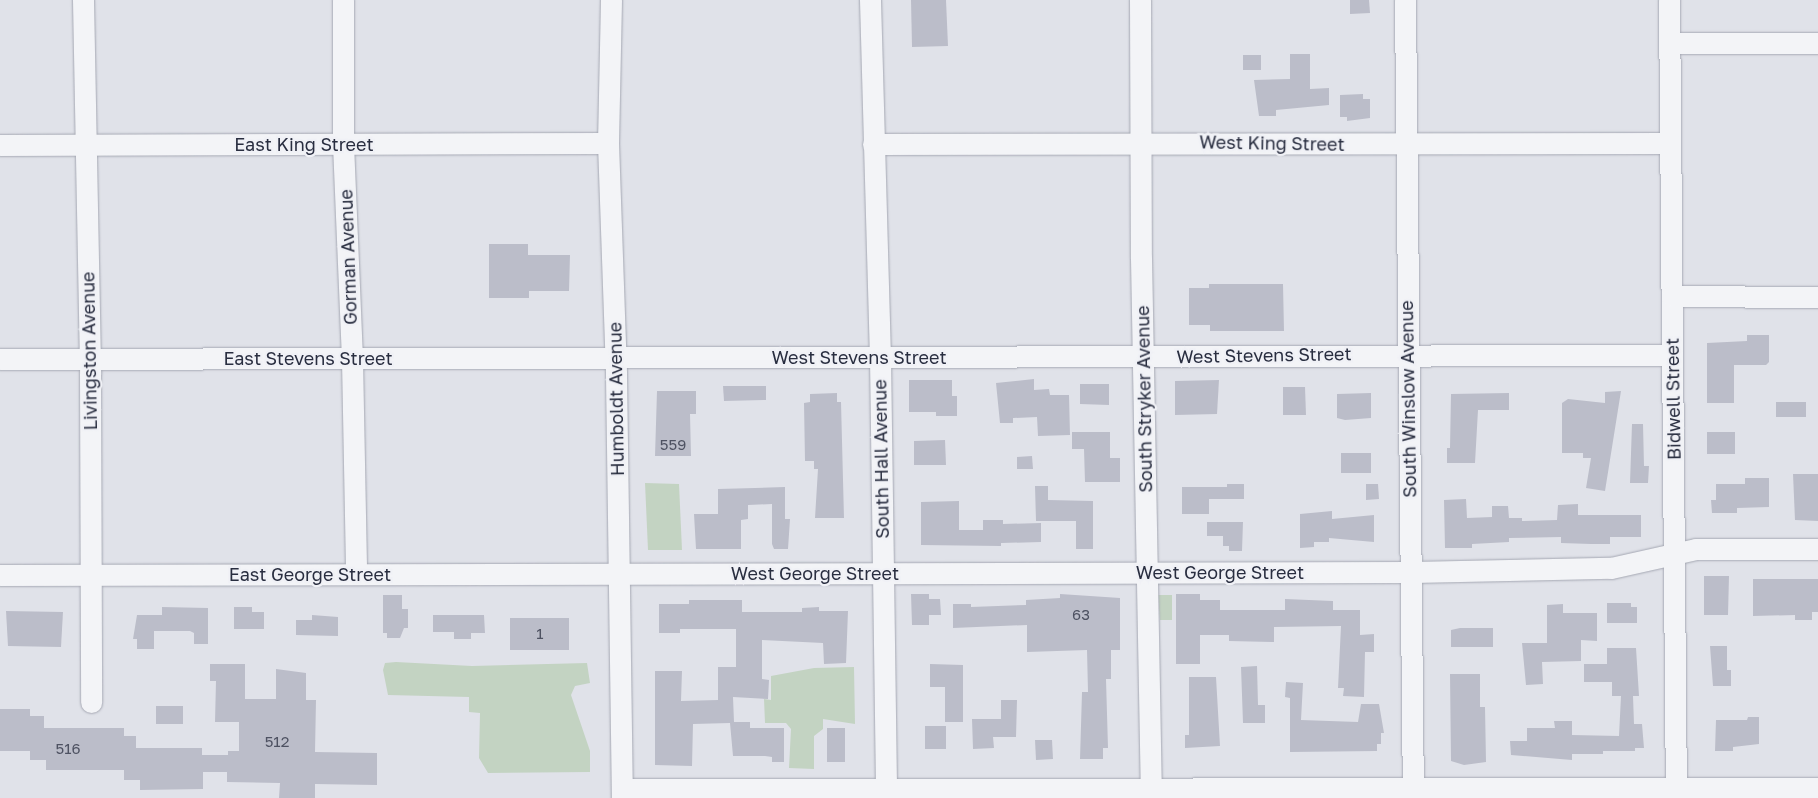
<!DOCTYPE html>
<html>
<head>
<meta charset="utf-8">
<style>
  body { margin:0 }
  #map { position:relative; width:1818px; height:798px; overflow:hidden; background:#e0e2e9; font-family:"Golos Text",sans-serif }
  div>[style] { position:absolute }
  .green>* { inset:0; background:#c3d3c2 }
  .building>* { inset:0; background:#bbbdc9 }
  .roads { filter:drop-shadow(0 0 1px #a5a8b3) drop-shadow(0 0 1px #a5a8b3) }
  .minor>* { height:21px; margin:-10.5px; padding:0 10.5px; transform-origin:10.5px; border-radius:10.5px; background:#f3f4f7 }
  span { translate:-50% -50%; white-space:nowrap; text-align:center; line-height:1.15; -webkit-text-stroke:4.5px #f0f1f6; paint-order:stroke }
  .number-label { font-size:15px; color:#4e5262 }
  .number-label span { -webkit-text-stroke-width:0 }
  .street-label { font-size:18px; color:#292e40 }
</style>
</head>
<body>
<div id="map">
  <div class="green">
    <div style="clip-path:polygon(645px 483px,679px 484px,682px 550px,648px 550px)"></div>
    <div style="clip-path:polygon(1158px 595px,1172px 595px,1172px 620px,1160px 620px)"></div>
    <div style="clip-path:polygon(396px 662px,472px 666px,587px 663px,590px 683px,575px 686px,571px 695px,590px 751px,590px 772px,488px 773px,479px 758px,480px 713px,469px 712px,469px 697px,388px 695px,383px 670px,385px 663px)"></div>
    <div style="clip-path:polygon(854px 667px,855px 724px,823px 719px,823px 729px,814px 736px,814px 769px,789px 768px,791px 729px,786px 723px,765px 723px,764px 699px,771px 700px,771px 676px,814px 668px)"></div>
  </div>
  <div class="building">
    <div style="clip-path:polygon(911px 0,946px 0,948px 46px,912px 47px)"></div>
    <div style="clip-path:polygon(1350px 0,1369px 0,1370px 13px,1350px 14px)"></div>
    <div style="clip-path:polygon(1290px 54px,1310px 54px,1310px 89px,1329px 88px,1329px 105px,1276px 110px,1276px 116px,1259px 116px,1254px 80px,1290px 79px)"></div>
    <div style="clip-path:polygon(1243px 55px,1261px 55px,1261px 70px,1243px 70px)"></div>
    <div style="clip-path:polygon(1363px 94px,1363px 99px,1370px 99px,1370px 118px,1347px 121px,1347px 117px,1340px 117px,1340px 95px)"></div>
    <div style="clip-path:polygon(489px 244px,528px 244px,528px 255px,570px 255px,569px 291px,529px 291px,529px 298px,489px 298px)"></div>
    <div style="clip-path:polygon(1209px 284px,1283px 284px,1284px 331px,1210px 331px,1210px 325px,1189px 325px,1189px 288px,1209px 288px)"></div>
    <div style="clip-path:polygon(1747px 335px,1769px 335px,1769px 362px,1766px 365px,1734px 365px,1734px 403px,1707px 403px,1707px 343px,1747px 341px)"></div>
    <div style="clip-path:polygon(1034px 379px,1034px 390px,1049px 389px,1050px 395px,1069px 395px,1070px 435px,1038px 436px,1037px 417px,1013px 418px,1013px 423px,1000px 423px,996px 383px)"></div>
    <div style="clip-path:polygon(909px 380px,952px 380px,952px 396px,957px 396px,957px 416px,936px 416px,936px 412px,909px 412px)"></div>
    <div style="clip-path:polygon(1219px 380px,1217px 414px,1175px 415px,1175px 381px)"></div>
    <div style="clip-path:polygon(1080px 384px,1109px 384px,1109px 405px,1080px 404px)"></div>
    <div style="clip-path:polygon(723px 386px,766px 386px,766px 400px,724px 401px)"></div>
    <div style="clip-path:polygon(1283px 387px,1305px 387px,1306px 415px,1283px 415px)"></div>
    <div style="clip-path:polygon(657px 391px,696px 391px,696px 414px,690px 414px,691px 456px,655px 456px)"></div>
    <div style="clip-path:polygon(1621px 391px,1605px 491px,1586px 488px,1591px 458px,1583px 458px,1583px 453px,1562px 453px,1562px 403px,1568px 399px,1605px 403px,1605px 392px)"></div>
    <div style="clip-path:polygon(837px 393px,837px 402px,841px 402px,844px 518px,815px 518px,818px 469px,814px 469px,814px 461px,805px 461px,804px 403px,810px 402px,810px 394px)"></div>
    <div style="clip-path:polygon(1371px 393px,1371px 418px,1345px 420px,1337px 418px,1337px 394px)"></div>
    <div style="clip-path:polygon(1509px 393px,1509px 410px,1478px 410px,1475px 463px,1447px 463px,1447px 448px,1450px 448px,1451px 394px)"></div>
    <div style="clip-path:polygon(1776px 402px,1806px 402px,1806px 417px,1776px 417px)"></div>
    <div style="clip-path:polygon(1632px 424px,1643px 424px,1644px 466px,1649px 466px,1648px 483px,1630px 483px)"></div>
    <div style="clip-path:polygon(1072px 432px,1110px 432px,1110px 458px,1120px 458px,1120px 482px,1085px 482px,1084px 449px,1072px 449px)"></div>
    <div style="clip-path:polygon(1707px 432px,1735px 432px,1735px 454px,1707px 454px)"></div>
    <div style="clip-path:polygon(945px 440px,946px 465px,914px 465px,914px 441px)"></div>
    <div style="clip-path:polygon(1341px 453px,1371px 453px,1371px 473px,1341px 473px)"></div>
    <div style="clip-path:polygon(1032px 456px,1033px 469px,1017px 469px,1017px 457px)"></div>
    <div style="clip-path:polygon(1793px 474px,1818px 474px,1818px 521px,1795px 520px)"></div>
    <div style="clip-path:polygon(1745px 478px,1769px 478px,1769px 507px,1737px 508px,1737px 513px,1712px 513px,1711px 500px,1716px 500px,1716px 484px,1745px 484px)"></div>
    <div style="clip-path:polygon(1227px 484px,1244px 484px,1244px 499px,1209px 499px,1209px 514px,1182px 514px,1182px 487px,1227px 487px)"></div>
    <div style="clip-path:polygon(1366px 484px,1378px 484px,1379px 499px,1366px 500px)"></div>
    <div style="clip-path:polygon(1035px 486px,1048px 486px,1048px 500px,1093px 501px,1093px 549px,1076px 549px,1076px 521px,1036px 521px)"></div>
    <div style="clip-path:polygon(785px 487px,785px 519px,790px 519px,788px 549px,774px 549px,772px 544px,772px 504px,748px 505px,748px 519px,741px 520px,741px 549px,696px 549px,694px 514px,718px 514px,718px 489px)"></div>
    <div style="clip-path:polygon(1466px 499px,1467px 518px,1492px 517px,1492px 506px,1508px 506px,1509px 518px,1522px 518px,1522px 521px,1557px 520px,1558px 505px,1578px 504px,1578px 515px,1641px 515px,1641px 537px,1610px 537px,1610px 544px,1591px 544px,1561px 543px,1561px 537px,1509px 538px,1509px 542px,1472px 544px,1472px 548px,1445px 548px,1444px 500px)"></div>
    <div style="clip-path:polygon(959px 501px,959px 530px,983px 530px,983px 520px,1003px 520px,1003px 524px,1041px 523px,1041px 542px,1001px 543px,1001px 546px,921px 545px,921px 502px)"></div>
    <div style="clip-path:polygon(1332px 511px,1332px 519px,1374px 515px,1374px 542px,1329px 538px,1329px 542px,1314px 542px,1314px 547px,1300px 548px,1300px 514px)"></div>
    <div style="clip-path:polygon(1207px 522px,1243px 522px,1242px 551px,1229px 551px,1229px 546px,1223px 546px,1223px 536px,1207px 536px)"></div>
    <div style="clip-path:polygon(1704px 576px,1729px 576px,1728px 615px,1704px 615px)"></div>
    <div style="clip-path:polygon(1753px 579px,1818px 579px,1818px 612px,1812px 612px,1812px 620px,1795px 620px,1795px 615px,1753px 616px)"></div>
    <div style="clip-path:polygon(911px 594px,929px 594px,929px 599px,940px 599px,941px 615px,929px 615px,929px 625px,912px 625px)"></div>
    <div style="clip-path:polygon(1060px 594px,1120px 598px,1120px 650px,1111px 650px,1111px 679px,1106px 679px,1108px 748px,1103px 748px,1103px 759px,1080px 759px,1082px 692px,1088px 692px,1087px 650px,1027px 652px,1027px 625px,953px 628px,953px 604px,971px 604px,971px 607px,1026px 605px,1026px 600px,1060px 598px)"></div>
    <div style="clip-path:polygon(1176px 594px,1200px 594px,1200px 600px,1220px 600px,1220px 610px,1285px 610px,1285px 599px,1333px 601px,1333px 610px,1360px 610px,1360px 635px,1374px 634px,1374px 652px,1365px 652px,1364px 697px,1343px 696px,1344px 688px,1338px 688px,1341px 626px,1274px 627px,1274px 642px,1229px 641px,1229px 635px,1200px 635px,1200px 664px,1176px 664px)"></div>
    <div style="clip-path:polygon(383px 595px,402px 595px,402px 609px,408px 609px,408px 628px,404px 628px,400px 638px,387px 638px,387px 633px,383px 633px)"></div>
    <div style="clip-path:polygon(689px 600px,742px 600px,742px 612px,802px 612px,802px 608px,819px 607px,819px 611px,848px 611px,846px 663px,824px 664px,823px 643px,762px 640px,762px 679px,769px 680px,768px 699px,733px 697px,734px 722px,750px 722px,750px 728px,784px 728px,784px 762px,772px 762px,772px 757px,765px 756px,733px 756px,730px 723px,693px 724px,692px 766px,655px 765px,655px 671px,682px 671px,681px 701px,718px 700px,718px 667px,736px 667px,736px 629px,680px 629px,680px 633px,659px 633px,659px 604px,689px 604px)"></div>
    <div style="clip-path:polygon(1607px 603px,1631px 603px,1631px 607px,1637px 607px,1637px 623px,1607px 623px)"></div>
    <div style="clip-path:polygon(1563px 604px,1563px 613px,1597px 613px,1597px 641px,1581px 640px,1581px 661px,1542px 662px,1543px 684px,1526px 685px,1522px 643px,1547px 643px,1547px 605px)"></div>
    <div style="clip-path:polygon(162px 607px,208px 608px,208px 644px,194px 644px,194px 633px,190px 631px,154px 631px,154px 649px,137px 649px,137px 639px,133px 639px,137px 615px,162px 615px)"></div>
    <div style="clip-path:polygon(234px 607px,252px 607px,252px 612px,264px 612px,264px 629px,234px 629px)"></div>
    <div style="clip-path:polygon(6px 611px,63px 612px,61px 647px,8px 646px)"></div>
    <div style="clip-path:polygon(312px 615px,338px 617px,338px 636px,296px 635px,296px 620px,312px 620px)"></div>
    <div style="clip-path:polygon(433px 615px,484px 615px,485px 633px,471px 633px,471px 639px,454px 639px,454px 632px,433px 632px)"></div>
    <div style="clip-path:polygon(510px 618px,569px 618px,569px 650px,510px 650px)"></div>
    <div style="clip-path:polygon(1460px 628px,1493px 628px,1493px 647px,1451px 647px,1451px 630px)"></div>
    <div style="clip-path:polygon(1710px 646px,1727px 646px,1727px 670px,1731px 670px,1731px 686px,1713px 686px)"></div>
    <div style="clip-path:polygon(1607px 648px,1636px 648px,1639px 696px,1633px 696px,1634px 724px,1642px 724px,1644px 748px,1635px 748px,1635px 751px,1603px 751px,1603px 754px,1572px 754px,1572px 760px,1511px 755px,1510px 741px,1527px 741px,1527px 728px,1555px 728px,1554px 721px,1572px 721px,1572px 735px,1619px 736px,1621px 696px,1612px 696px,1612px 682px,1584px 682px,1584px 664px,1607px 664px)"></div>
    <div style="clip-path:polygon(210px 664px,245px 664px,245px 699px,276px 699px,276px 669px,306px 673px,306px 700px,316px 700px,315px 752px,377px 753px,377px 785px,315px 784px,315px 798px,279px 798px,280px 783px,227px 782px,227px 772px,203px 772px,203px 789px,140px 790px,140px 780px,124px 780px,124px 770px,46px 770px,46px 760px,30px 760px,30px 751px,0 751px,0 709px,30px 709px,30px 716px,44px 716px,44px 728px,124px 728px,124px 736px,136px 736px,136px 748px,202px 748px,202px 755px,228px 755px,228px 751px,239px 751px,239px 722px,215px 722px,216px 681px,210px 681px)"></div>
    <div style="clip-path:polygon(930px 664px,963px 665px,963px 722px,945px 722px,945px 687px,930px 687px)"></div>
    <div style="clip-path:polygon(1257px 666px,1258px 705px,1265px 705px,1265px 723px,1243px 723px,1241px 667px)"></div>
    <div style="clip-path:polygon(1450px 674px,1480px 674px,1480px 707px,1485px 707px,1486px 762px,1464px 765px,1451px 761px)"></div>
    <div style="clip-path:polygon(1189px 677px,1216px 677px,1220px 746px,1185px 748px,1185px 735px,1189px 735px)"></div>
    <div style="clip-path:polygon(1286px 682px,1303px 683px,1301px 720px,1358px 722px,1361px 704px,1379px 704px,1384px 733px,1381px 733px,1381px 744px,1377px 744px,1377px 751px,1290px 752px,1290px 698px,1285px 697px)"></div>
    <div style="clip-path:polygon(1001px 700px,1017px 700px,1016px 737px,993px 737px,994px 748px,973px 749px,972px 719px,1001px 719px)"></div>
    <div style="clip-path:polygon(156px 706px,183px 706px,183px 724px,156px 724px)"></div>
    <div style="clip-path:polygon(1748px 717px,1759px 717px,1759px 744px,1733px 747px,1733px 751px,1715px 751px,1716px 720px,1747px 720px)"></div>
    <div style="clip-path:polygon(925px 726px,946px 726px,946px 749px,925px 749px)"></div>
    <div style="clip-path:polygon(827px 728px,845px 728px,845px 762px,827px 762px)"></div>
    <div style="clip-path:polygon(1035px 740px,1052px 740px,1053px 759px,1036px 760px)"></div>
  </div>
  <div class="roads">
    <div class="minor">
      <div style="left:83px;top:0;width:374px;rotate:88.9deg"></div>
      <div style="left:90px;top:374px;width:328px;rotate:89.8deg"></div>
      <div style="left:343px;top:0;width:144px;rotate:90deg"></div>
      <div style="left:343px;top:144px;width:215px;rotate:87.6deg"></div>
      <div style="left:352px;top:359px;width:215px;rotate:88.9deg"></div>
      <div style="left:611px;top:0;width:143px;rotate:91.2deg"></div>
      <div style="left:608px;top:143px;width:231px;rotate:88deg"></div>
      <div style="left:616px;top:374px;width:424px;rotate:89.2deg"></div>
      <div style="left:870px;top:0;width:357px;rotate:88.4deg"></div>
      <div style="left:880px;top:357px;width:441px;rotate:89.2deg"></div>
      <div style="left:1140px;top:0;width:258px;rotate:89.8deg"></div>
      <div style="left:1141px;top:258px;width:540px;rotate:88.94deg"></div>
      <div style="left:1405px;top:0;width:798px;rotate:89.43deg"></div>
      <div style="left:1669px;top:0;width:798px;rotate:89.5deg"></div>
      <div style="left:1670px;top:43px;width:148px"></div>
      <div style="left:873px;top:144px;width:797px;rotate:-0.07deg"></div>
      <div style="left:0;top:145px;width:608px;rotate:-0.19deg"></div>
      <div style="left:1672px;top:296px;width:146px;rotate:0.4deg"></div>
      <div style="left:0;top:359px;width:1672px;rotate:-0.14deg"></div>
      <div style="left:0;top:575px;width:1412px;rotate:-0.12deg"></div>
      <div style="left:1412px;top:572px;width:199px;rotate:-1.2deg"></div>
      <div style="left:1611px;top:568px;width:87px;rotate:-12.6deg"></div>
      <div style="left:1696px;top:549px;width:122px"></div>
      <div style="left:622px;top:789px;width:1196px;rotate:-0.05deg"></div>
    </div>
  </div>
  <div class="number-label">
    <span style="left:673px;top:445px">559</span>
    <span style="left:1081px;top:615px">63</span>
    <span style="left:540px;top:634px">1</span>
    <span style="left:277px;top:742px">512</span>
    <span style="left:68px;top:749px">516</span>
  </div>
  <div class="street-label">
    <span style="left:1272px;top:143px;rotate:1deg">West King Street</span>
    <span style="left:304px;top:144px">East King Street</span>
    <span style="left:348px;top:257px;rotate:-92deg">Gorman Avenue</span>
    <span style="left:89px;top:351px;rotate:-91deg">Livingston Avenue</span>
    <span style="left:1264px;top:355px;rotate:-1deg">West Stevens Street</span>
    <span style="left:859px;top:357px">West Stevens Street</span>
    <span style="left:308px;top:358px">East Stevens Street</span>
    <span style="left:616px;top:399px;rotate:-91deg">Humboldt Avenue</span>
    <span style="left:1144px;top:399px;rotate:-91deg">South Stryker Avenue</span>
    <span style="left:1408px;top:399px;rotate:-91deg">South Winslow Avenue</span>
    <span style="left:1673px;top:399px;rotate:-91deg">Bidwell Street</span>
    <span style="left:881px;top:459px;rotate:-91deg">South Hall Avenue</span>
    <span style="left:1220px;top:572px">West George Street</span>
    <span style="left:815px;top:573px">West George Street</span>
    <span style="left:310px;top:574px">East George Street</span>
  </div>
</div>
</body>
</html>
